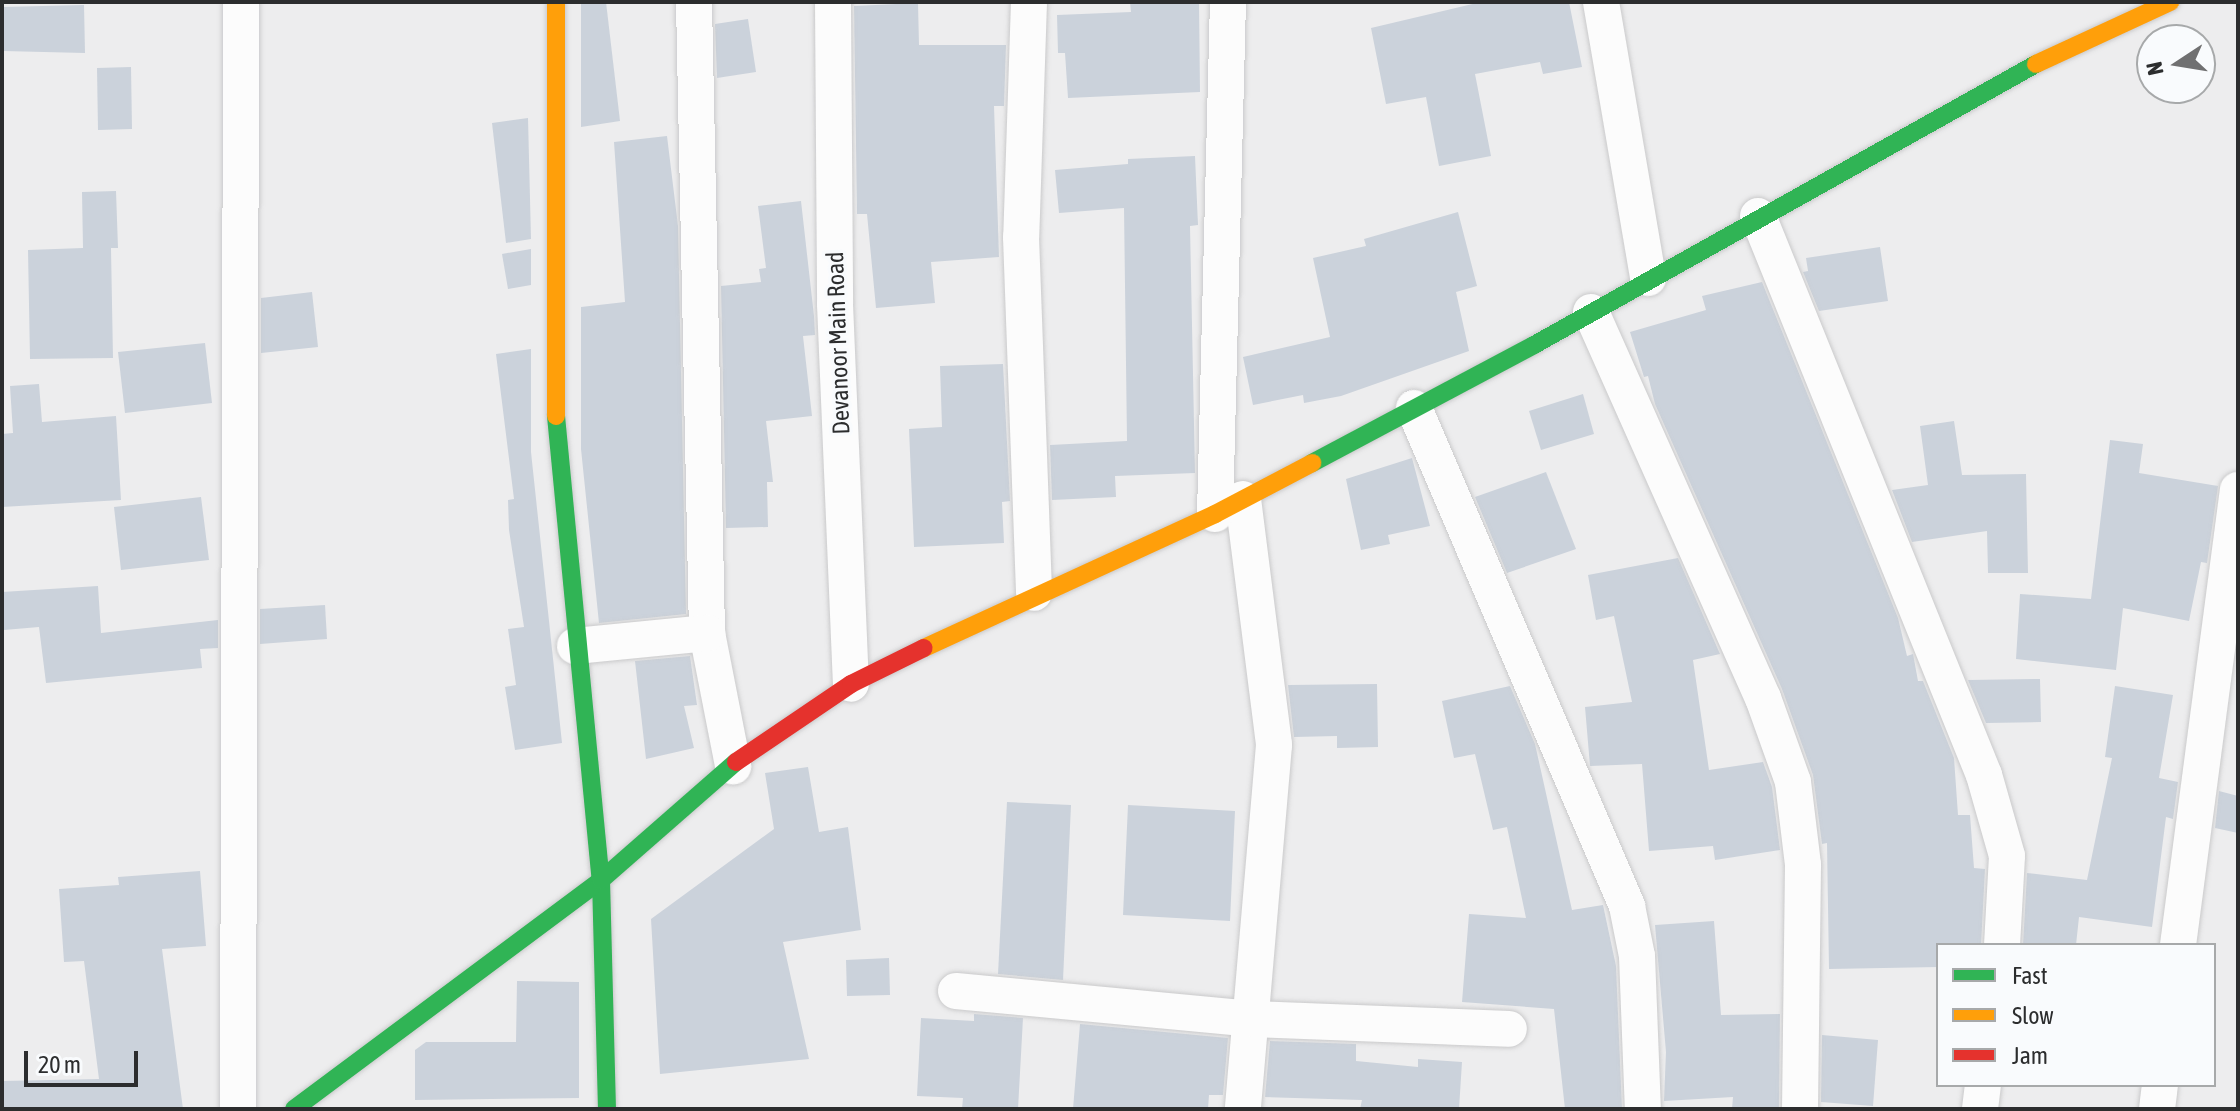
<!DOCTYPE html>
<html>
<head>
<meta charset="utf-8">
<style>
  body { margin:0 }
  #map { position:relative; width:2240px; height:1111px; overflow:hidden; background:#ededee; font-family:"Asap Condensed",sans-serif }
  div>[style] { position:absolute }
  .building>* { inset:0; background:#cbd2db }
  .roads { filter:drop-shadow(0 0 2px #cacacb) drop-shadow(0 0 2px #cacacb) }
  .street>* { height:36px; margin:-18px; padding:0 18px; transform-origin:18px; border-radius:18px; background:#fcfcfc }
  .fast>* { height:18px; margin:-9px; padding:0 9px; transform-origin:9px; border-radius:9px; background:#30b455 }
  .slow>* { height:18px; margin:-9px; padding:0 9px; transform-origin:9px; border-radius:9px; background:#ff9f0a }
  .jam>* { height:18px; margin:-9px; padding:0 9px; transform-origin:9px; border-radius:9px; background:#e5322d }
  span { translate:-50% -50%; white-space:nowrap; text-align:center; line-height:1.15; -webkit-text-stroke:7px #f9fbfd; paint-order:stroke }
  .street-label { font-size:24px; color:#2c2d2e }
  .frame { position:absolute; inset:0; border:4px solid #2c2d2e; pointer-events:none }
  .legend { position:absolute; left:1936px; top:943px; width:280px; height:144px; box-sizing:border-box; background:#f9fbfd; border:2px solid #a7a9aa; margin:0; padding:10px 14px; list-style:none; font-size:24px; color:#2c2d2e }
  .legend li { display:flex; align-items:center; gap:16px; height:40px }
  .legend b { width:40px; border:2px solid #a7a9aa }
  .north { position:absolute; left:2136px; top:24px; width:80px; height:80px; box-sizing:border-box; background:#f9fbfd; border:2px solid #a7a9aa; border-radius:50%; rotate:258deg; font-size:22px; font-weight:700; line-height:32px; text-align:center; color:#2c2d2e }
  .north::after { content:''; display:block; margin:auto; width:28px; height:36px; background:#707071; clip-path:polygon(50% 0,100% 100%,50% 72%,0 100%) }
  .scale { position:absolute; left:24px; top:1051px; width:114px; height:36px; box-sizing:border-box; border:4px solid #2c2d2e; border-top:0; padding-left:10px; font-size:24px; line-height:28px; white-space:nowrap; color:#2c2d2e; -webkit-text-stroke:6px #f9fbfd; paint-order:stroke }
</style>
</head>
<body>
<div id="map">
  <div class="building">
    <div style="clip-path:polygon(581px 2px,606px 2px,620px 121px,581px 127px)"></div>
    <div style="clip-path:polygon(1130px 2px,1199px 2px,1200px 92px,1068px 98px,1065px 53px,1058px 53px,1057px 15px,1131px 12px)"></div>
    <div style="clip-path:polygon(1481px 2px,1569px 2px,1582px 67px,1543px 74px,1540px 62px,1475px 74px,1491px 156px,1439px 166px,1426px 97px,1386px 104px,1371px 28px)"></div>
    <div style="clip-path:polygon(918px 3px,919px 45px,1006px 45px,1004px 106px,994px 106px,999px 257px,931px 262px,935px 303px,876px 308px,867px 214px,857px 214px,854px 6px)"></div>
    <div style="clip-path:polygon(84px 5px,85px 53px,3px 51px,2px 7px)"></div>
    <div style="clip-path:polygon(748px 19px,756px 72px,717px 78px,715px 24px)"></div>
    <div style="clip-path:polygon(131px 67px,132px 129px,98px 130px,97px 68px)"></div>
    <div style="clip-path:polygon(528px 118px,531px 239px,506px 243px,492px 123px)"></div>
    <div style="clip-path:polygon(667px 136px,678px 226px,686px 614px,599px 623px,581px 449px,581px 307px,625px 302px,614px 142px)"></div>
    <div style="clip-path:polygon(1195px 156px,1198px 225px,1190px 226px,1195px 473px,1115px 476px,1116px 497px,1052px 500px,1050px 445px,1127px 441px,1124px 208px,1059px 213px,1055px 170px,1128px 164px,1128px 159px)"></div>
    <div style="clip-path:polygon(116px 191px,118px 248px,111px 248px,113px 358px,30px 359px,28px 250px,83px 248px,82px 192px)"></div>
    <div style="clip-path:polygon(801px 201px,814px 316px,815px 335px,803px 336px,812px 416px,766px 421px,773px 482px,767px 482px,768px 527px,726px 528px,721px 286px,761px 282px,759px 269px,766px 268px,758px 206px)"></div>
    <div style="clip-path:polygon(1458px 212px,1477px 286px,1456px 292px,1469px 351px,1341px 396px,1304px 403px,1303px 395px,1253px 405px,1243px 357px,1330px 337px,1313px 258px,1366px 246px,1364px 239px)"></div>
    <div style="clip-path:polygon(1880px 247px,1888px 301px,1819px 311px,1803px 272px,1808px 271px,1806px 258px)"></div>
    <div style="clip-path:polygon(531px 249px,531px 285px,508px 289px,502px 254px)"></div>
    <div style="clip-path:polygon(1762px 282px,1898px 618px,1907px 656px,1913px 654px,1918px 681px,1923px 681px,1954px 758px,1958px 815px,1970px 815px,1974px 868px,1985px 869px,1981px 945px,1938px 945px,1938px 967px,1829px 969px,1827px 843px,1822px 844px,1813px 775px,1782px 689px,1655px 404px,1648px 376px,1644px 377px,1630px 332px,1706px 310px,1702px 296px)"></div>
    <div style="clip-path:polygon(312px 292px,318px 347px,261px 353px,261px 298px)"></div>
    <div style="clip-path:polygon(205px 343px,212px 403px,125px 413px,118px 352px)"></div>
    <div style="clip-path:polygon(531px 349px,531px 452px,562px 743px,515px 750px,505px 687px,516px 685px,508px 629px,524px 627px,509px 530px,508px 500px,514px 499px,496px 354px)"></div>
    <div style="clip-path:polygon(1003px 364px,1010px 501px,1002px 502px,1004px 543px,914px 547px,909px 429px,942px 427px,940px 366px)"></div>
    <div style="clip-path:polygon(39px 384px,42px 422px,116px 416px,121px 500px,2px 507px,2px 434px,13px 433px,10px 386px)"></div>
    <div style="clip-path:polygon(1583px 394px,1594px 434px,1541px 450px,1529px 411px)"></div>
    <div style="clip-path:polygon(1954px 421px,1962px 475px,2026px 474px,2028px 573px,1988px 573px,1987px 531px,1912px 542px,1892px 490px,1928px 485px,1920px 426px)"></div>
    <div style="clip-path:polygon(2110px 440px,2143px 444px,2139px 473px,2218px 486px,2207px 563px,2201px 562px,2189px 621px,2123px 608px,2116px 670px,2016px 659px,2020px 594px,2091px 599px)"></div>
    <div style="clip-path:polygon(1412px 458px,1430px 526px,1388px 535px,1390px 544px,1361px 550px,1346px 479px)"></div>
    <div style="clip-path:polygon(1546px 472px,1576px 549px,1507px 573px,1475px 497px)"></div>
    <div style="clip-path:polygon(201px 497px,209px 560px,121px 570px,114px 507px)"></div>
    <div style="clip-path:polygon(1678px 558px,1720px 654px,1693px 660px,1709px 770px,1763px 762px,1772px 787px,1780px 850px,1715px 860px,1713px 846px,1649px 851px,1642px 764px,1590px 766px,1585px 707px,1632px 702px,1614px 616px,1596px 620px,1588px 575px)"></div>
    <div style="clip-path:polygon(98px 586px,101px 633px,218px 620px,218px 648px,200px 649px,202px 668px,46px 683px,39px 627px,4px 630px,2px 592px)"></div>
    <div style="clip-path:polygon(325px 605px,327px 639px,260px 644px,260px 609px)"></div>
    <div style="clip-path:polygon(690px 656px,697px 705px,684px 706px,694px 748px,646px 759px,635px 661px)"></div>
    <div style="clip-path:polygon(2040px 679px,2041px 722px,1986px 723px,1968px 680px)"></div>
    <div style="clip-path:polygon(1377px 684px,1378px 747px,1337px 748px,1337px 736px,1294px 737px,1288px 685px)"></div>
    <div style="clip-path:polygon(1510px 686px,1535px 744px,1572px 910px,1603px 905px,1616px 966px,1622px 1109px,1565px 1109px,1554px 1009px,1462px 1002px,1469px 914px,1526px 918px,1507px 827px,1493px 830px,1475px 754px,1454px 758px,1442px 701px)"></div>
    <div style="clip-path:polygon(2115px 686px,2173px 695px,2159px 778px,2178px 782px,2173px 819px,2166px 817px,2152px 927px,2079px 917px,2076px 945px,2023px 945px,2027px 873px,2087px 880px,2112px 758px,2105px 757px)"></div>
    <div style="clip-path:polygon(808px 767px,819px 832px,848px 827px,861px 930px,783px 942px,809px 1059px,660px 1074px,651px 919px,774px 829px,765px 773px)"></div>
    <div style="clip-path:polygon(2219px 791px,2238px 796px,2238px 833px,2215px 828px)"></div>
    <div style="clip-path:polygon(1007px 802px,1071px 805px,1063px 980px,998px 974px)"></div>
    <div style="clip-path:polygon(1128px 805px,1235px 811px,1230px 921px,1123px 915px)"></div>
    <div style="clip-path:polygon(200px 871px,206px 946px,162px 949px,183px 1109px,2px 1109px,2px 1081px,99px 1079px,84px 961px,64px 962px,59px 889px,119px 885px,118px 877px)"></div>
    <div style="clip-path:polygon(1714px 921px,1721px 1015px,1780px 1014px,1779px 1109px,1732px 1109px,1733px 1097px,1664px 1101px,1666px 1052px,1655px 925px)"></div>
    <div style="clip-path:polygon(889px 958px,890px 995px,847px 996px,846px 960px)"></div>
    <div style="clip-path:polygon(517px 981px,579px 982px,579px 1098px,415px 1100px,415px 1050px,426px 1042px,516px 1042px)"></div>
    <div style="clip-path:polygon(974px 1014px,1023px 1018px,1018px 1109px,962px 1109px,963px 1098px,917px 1096px,921px 1018px,974px 1021px)"></div>
    <div style="clip-path:polygon(1080px 1024px,1228px 1038px,1223px 1095px,1209px 1095px,1208px 1109px,1073px 1109px)"></div>
    <div style="clip-path:polygon(1822px 1035px,1878px 1040px,1873px 1106px,1821px 1102px)"></div>
    <div style="clip-path:polygon(1270px 1041px,1356px 1044px,1356px 1061px,1418px 1067px,1418px 1059px,1462px 1062px,1459px 1109px,1360px 1109px,1362px 1100px,1265px 1097px)"></div>
  </div>
  <div class="roads">
    <div class="street">
      <div style="left:694px;top:2px;width:631px;rotate:88.82deg"></div>
      <div style="left:707px;top:633px;width:136px;rotate:78.9deg"></div>
      <div style="left:833px;top:2px;width:302px;rotate:89.6deg"></div>
      <div style="left:835px;top:304px;width:380px;rotate:87.6deg"></div>
      <div style="left:1029px;top:2px;width:235px;rotate:91.9deg"></div>
      <div style="left:1021px;top:237px;width:356px;rotate:87.9deg"></div>
      <div style="left:1601px;top:2px;width:280px;rotate:80.3deg"></div>
      <div style="left:1758px;top:216px;width:603px;rotate:67.99deg"></div>
      <div style="left:1984px;top:775px;width:84px;rotate:74.1deg"></div>
      <div style="left:2007px;top:856px;width:89px;rotate:93.2deg"></div>
      <div style="left:1591px;top:312px;width:423px;rotate:66deg"></div>
      <div style="left:1763px;top:698px;width:89px;rotate:70.3deg"></div>
      <div style="left:1793px;top:782px;width:84px;rotate:83.1deg"></div>
      <div style="left:1803px;top:865px;width:244px;rotate:90.7deg"></div>
      <div style="left:1414px;top:408px;width:542px;rotate:66.84deg"></div>
      <div style="left:1627px;top:906px;width:51px;rotate:78.7deg"></div>
      <div style="left:1637px;top:956px;width:153px;rotate:87.8deg"></div>
      <div style="left:1243px;top:499px;width:248px;rotate:82.8deg"></div>
      <div style="left:1274px;top:745px;width:365px;rotate:94.9deg"></div>
      <div style="left:1215px;top:514px;width:512px;rotate:-88.55deg"></div>
      <div style="left:575px;top:646px;width:133px;rotate:-5.6deg"></div>
      <div style="left:2178px;top:945px;width:459px;rotate:-82.5deg"></div>
      <div style="left:956px;top:991px;width:297px;rotate:5.4deg"></div>
      <div style="left:1252px;top:1019px;width:257px;rotate:2.2deg"></div>
      <div style="left:238px;top:1109px;width:1107px;rotate:-89.84deg"></div>
      <div style="left:1980px;top:1109px;width:24px;rotate:-83deg"></div>
      <div style="left:2157px;top:1109px;width:24px;rotate:-83deg"></div>
    </div>
    <div class="fast">
      <div style="left:556px;top:416px;width:466px;rotate:84.5deg"></div>
      <div style="left:601px;top:880px;width:229px;rotate:88.5deg"></div>
      <div style="left:1312px;top:463px;width:251px;rotate:-28deg"></div>
      <div style="left:1534px;top:345px;width:575px;rotate:-29.24deg"></div>
      <div style="left:294px;top:1109px;width:383px;rotate:-36.7deg"></div>
      <div style="left:601px;top:880px;width:179px;rotate:-41.2deg"></div>
    </div>
    <div class="slow">
      <div style="left:556px;top:2px;width:414px;rotate:90deg"></div>
      <div style="left:2036px;top:64px;width:148px;rotate:-24.8deg"></div>
      <div style="left:924px;top:648px;width:320px;rotate:-24.7deg"></div>
      <div style="left:1215px;top:514px;width:110px;rotate:-27.7deg"></div>
    </div>
    <div class="jam">
      <div style="left:736px;top:762px;width:139px;rotate:-34.1deg"></div>
      <div style="left:851px;top:684px;width:81px;rotate:-26.3deg"></div>
    </div>
  </div>
  <div class="street-label">
    <span style="left:838px;top:343px;rotate:-92deg">Devanoor Main Road</span>
  </div>
  <div class="frame"></div>
  <ul class="legend">
  <li><b style="height:10px;background:#30b455"></b>Fast</li>
  <li><b style="height:10px;background:#ff9f0a"></b>Slow</li>
  <li><b style="height:10px;background:#e5322d"></b>Jam</li>
  </ul>
  <div class="north">N</div>
  <div class="scale">20 m</div>
</div>
</body>
</html>
